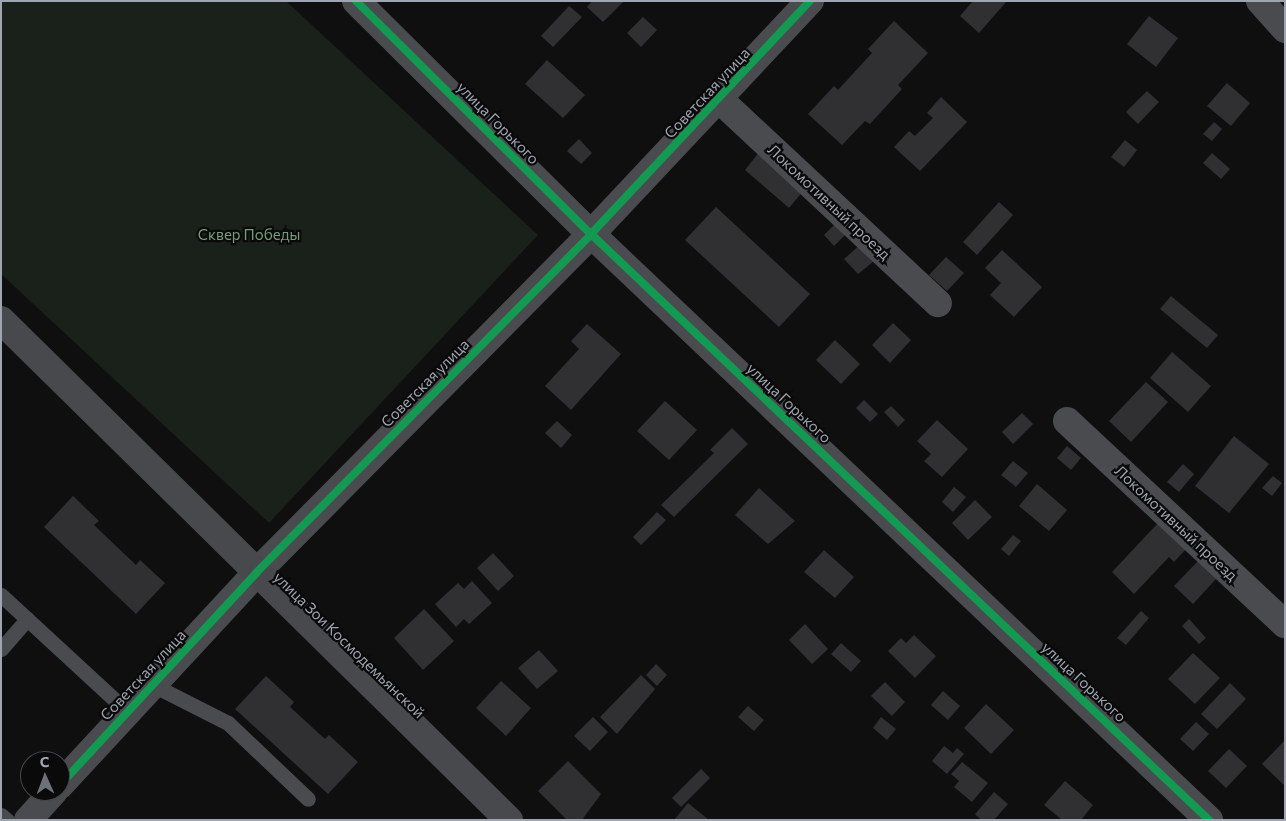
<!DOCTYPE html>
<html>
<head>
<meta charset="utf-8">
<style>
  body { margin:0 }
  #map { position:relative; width:1286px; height:821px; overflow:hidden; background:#0f0f10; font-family:Commissioner,sans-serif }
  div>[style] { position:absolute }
  .green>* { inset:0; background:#1a201a }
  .building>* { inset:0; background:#303032 }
  .lane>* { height:15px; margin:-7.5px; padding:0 7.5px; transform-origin:7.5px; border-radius:7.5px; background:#4a4b4f }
  .street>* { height:28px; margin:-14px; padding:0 14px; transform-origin:14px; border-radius:14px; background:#4a4b4f }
  .secondary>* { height:28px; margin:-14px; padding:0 14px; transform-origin:14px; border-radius:14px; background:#48494c }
  .cycleway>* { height:8px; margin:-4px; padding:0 4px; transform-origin:4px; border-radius:4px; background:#139951 }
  span { translate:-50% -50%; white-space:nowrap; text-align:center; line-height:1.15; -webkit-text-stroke:4.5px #0a0a0b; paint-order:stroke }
  .street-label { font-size:15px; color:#a0a6b1 }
  .park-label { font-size:15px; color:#779c79 }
  .frame { position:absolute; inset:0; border:2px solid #a0a6b1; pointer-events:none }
  .north { position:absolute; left:20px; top:751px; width:50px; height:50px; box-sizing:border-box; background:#0a0a0b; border:1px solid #46484d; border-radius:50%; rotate:358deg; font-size:14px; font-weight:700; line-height:20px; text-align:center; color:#a0a6b1 }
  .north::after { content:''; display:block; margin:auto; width:18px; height:22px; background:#6d7179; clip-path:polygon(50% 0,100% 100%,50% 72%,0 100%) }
</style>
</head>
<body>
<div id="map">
  <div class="green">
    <div style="clip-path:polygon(1px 1px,286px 1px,538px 235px,269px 523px,1px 274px)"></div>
  </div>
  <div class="building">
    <div style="clip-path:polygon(592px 1px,624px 1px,603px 22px,587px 7px)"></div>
    <div style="clip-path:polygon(973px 1px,1007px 1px,979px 33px,960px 16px)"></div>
    <div style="clip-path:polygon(569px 6px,582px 17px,553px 47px,541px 36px)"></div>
    <div style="clip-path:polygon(1149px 16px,1178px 38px,1156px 67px,1127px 44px)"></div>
    <div style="clip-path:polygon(643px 17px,657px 30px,641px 47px,627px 33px)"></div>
    <div style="clip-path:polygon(894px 21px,928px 53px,898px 85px,902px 89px,870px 124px,865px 121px,842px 145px,808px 114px,834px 86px,838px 90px,872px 53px,868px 49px)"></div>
    <div style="clip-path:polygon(547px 60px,585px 95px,563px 118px,525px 84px)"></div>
    <div style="clip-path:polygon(1227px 83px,1250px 103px,1231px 126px,1207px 106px)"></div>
    <div style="clip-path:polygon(1147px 91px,1159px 102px,1138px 124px,1126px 112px)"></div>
    <div style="clip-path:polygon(941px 97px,967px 122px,920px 171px,894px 147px,909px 131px,915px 136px,933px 118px,927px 113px)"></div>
    <div style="clip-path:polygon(1214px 122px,1222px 129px,1212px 141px,1203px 134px)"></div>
    <div style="clip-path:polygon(579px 139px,592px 153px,581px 164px,567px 151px)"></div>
    <div style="clip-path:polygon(1125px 140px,1137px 150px,1124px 167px,1111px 157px)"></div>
    <div style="clip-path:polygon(760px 151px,804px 190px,789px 208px,745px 170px)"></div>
    <div style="clip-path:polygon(1212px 153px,1230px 169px,1221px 179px,1203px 163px)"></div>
    <div style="clip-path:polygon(999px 202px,1013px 215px,977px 255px,963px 242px)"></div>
    <div style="clip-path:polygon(716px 207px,810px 294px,779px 327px,685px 240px)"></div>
    <div style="clip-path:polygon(836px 223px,846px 234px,834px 246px,824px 235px)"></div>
    <div style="clip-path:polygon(860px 245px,874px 261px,858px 274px,844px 259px)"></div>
    <div style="clip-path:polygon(1002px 250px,1042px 287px,1014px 317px,990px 295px,1001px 283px,985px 268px)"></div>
    <div style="clip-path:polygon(946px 257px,964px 273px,947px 291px,929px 275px)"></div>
    <div style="clip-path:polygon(1171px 296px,1218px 335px,1207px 348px,1160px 309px)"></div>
    <div style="clip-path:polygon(893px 323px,911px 340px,890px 363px,872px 345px)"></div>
    <div style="clip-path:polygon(587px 324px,621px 354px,571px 410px,545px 386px,579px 349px,571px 341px)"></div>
    <div style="clip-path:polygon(835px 340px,860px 364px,841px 384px,816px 360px)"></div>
    <div style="clip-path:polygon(1172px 352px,1211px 386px,1188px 412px,1150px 378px)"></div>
    <div style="clip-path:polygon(1146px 382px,1168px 402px,1131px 442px,1109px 421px)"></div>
    <div style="clip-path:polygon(864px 400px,878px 414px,870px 422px,856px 408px)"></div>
    <div style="clip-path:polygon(665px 401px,697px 430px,669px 460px,637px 431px)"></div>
    <div style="clip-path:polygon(891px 406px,905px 420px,898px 427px,884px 412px)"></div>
    <div style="clip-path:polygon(1022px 413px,1033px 424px,1013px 444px,1002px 432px)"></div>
    <div style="clip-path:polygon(937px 420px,968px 449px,942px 477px,924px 461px,931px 454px,917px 441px)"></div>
    <div style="clip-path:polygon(557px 421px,572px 435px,561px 448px,545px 433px)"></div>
    <div style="clip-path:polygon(732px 428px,748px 444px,674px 517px,661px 505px,714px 453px,710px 450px)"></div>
    <div style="clip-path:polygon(1234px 436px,1269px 464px,1229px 513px,1195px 486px)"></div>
    <div style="clip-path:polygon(1067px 446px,1081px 458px,1071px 470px,1057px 458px)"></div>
    <div style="clip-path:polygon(1013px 461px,1028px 473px,1016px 487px,1001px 475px)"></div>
    <div style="clip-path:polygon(1183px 464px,1194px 474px,1179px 492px,1167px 482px)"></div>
    <div style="clip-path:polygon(1273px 476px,1282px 483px,1272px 496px,1262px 488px)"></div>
    <div style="clip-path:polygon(1037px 484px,1067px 510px,1049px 531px,1019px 506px)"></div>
    <div style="clip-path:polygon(954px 487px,966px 497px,953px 512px,942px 502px)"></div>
    <div style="clip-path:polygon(759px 488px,795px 521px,768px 544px,735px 515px)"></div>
    <div style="clip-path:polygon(73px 496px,99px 521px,94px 525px,136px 565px,140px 560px,165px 583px,136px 614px,44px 527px)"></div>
    <div style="clip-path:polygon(975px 500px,992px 517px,968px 540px,952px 523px)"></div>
    <div style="clip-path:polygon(657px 512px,666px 520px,641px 545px,633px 537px)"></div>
    <div style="clip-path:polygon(1158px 523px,1186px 549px,1174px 562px,1169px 557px,1134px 594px,1112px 572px)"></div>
    <div style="clip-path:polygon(1013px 535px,1021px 541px,1009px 556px,1001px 549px)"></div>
    <div style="clip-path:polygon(824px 550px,854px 577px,835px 598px,804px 572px)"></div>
    <div style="clip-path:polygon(493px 553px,514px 576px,498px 591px,477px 568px)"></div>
    <div style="clip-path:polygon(1199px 560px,1217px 578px,1193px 604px,1174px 586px)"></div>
    <div style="clip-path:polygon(472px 581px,492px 603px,469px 624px,464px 619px,456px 627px,435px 604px,458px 583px,464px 589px)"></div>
    <div style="clip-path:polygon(424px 609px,454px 641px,423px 670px,394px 638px)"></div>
    <div style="clip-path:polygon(1141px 611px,1149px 618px,1126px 645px,1117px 638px)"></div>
    <div style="clip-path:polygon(1189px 619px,1206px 638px,1199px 644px,1182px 626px)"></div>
    <div style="clip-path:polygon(805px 624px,828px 649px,812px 664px,789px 640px)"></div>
    <div style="clip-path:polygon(914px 635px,936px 656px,915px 678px,888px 651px,901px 638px,906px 643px)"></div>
    <div style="clip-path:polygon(841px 643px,861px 661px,851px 672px,831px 654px)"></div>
    <div style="clip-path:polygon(539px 650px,558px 671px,537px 689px,518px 668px)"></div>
    <div style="clip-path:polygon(1193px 653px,1220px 678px,1195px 704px,1168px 679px)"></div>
    <div style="clip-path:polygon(656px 664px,667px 675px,657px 686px,646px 675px)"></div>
    <div style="clip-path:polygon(641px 675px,655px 689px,617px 734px,600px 717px)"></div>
    <div style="clip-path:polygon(266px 676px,294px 702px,290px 707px,325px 739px,329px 735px,358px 762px,328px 794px,235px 709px)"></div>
    <div style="clip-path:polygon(501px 681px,531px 708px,506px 736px,476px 708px)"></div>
    <div style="clip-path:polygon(885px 682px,905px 702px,892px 716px,871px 696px)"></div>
    <div style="clip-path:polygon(1230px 683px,1246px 699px,1217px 729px,1201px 714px)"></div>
    <div style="clip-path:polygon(943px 691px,960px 706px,948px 720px,931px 705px)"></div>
    <div style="clip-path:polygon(986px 704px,1014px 730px,991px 754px,964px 728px)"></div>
    <div style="clip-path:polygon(748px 706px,764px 720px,754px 731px,738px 717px)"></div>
    <div style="clip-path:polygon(593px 717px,608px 732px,590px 751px,574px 736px)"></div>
    <div style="clip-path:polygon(881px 717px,896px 729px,887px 740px,873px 728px)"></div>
    <div style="clip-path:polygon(1196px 722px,1209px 734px,1193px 751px,1180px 739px)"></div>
    <div style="clip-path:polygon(1285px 740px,1285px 786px,1262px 764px)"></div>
    <div style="clip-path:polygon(944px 746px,953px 753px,957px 748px,964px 754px,947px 774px,932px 761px)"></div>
    <div style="clip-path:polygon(1229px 749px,1247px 766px,1226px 788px,1208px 771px)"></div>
    <div style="clip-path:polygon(568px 761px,601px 794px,582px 820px,567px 820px,538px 791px)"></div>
    <div style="clip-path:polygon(962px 762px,988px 783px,972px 802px,954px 787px,959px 781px,951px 774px)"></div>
    <div style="clip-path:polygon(701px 769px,710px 778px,681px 807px,672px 798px)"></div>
    <div style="clip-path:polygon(1065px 781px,1093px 805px,1081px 820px,1062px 820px,1044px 805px)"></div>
    <div style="clip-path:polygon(994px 792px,1008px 804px,994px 820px,981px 820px,975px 814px)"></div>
    <div style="clip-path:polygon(688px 803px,709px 820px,674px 820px)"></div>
  </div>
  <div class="lane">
    <div style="left:1px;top:595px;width:173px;rotate:42.7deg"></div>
    <div style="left:1px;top:649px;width:40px;rotate:-49deg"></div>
    <div style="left:153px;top:685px;width:84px;rotate:26.9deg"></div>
    <div style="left:228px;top:723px;width:110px;rotate:43.5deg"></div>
    <div style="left:1px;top:815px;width:8px;rotate:40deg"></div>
  </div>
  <div class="street">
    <div style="left:356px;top:1px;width:331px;rotate:44.8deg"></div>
    <div style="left:591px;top:234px;width:852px;rotate:43.48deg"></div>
    <div style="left:1260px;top:1px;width:38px;rotate:48deg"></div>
    <div style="left:720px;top:100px;width:298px;rotate:43deg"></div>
    <div style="left:1067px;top:421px;width:298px;rotate:43deg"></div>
    <div style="left:60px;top:785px;width:289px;rotate:-47.2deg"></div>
    <div style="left:256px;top:573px;width:477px;rotate:-45.3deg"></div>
    <div style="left:591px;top:234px;width:320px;rotate:-46.8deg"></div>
    <div style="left:28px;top:820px;width:39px;rotate:-48deg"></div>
  </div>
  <div class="secondary">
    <div style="left:1px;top:320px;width:713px;rotate:44.55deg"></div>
  </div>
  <div class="cycleway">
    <div style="left:356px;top:1px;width:331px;rotate:44.8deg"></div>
    <div style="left:591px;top:234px;width:852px;rotate:43.48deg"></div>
    <div style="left:60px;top:785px;width:289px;rotate:-47.2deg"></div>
    <div style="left:256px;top:573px;width:477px;rotate:-45.3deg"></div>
    <div style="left:591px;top:234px;width:320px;rotate:-46.8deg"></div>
  </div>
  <div class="street-label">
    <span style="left:707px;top:93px;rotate:-47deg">Советская улица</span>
    <span style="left:498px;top:123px;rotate:45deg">улица Горького</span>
    <span style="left:829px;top:202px;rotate:43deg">Локомотивный проезд</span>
    <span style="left:425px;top:383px;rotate:-45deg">Советская улица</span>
    <span style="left:789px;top:403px;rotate:43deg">улица Горького</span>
    <span style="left:1176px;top:523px;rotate:43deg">Локомотивный проезд</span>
    <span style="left:349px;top:645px;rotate:44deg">улица Зои Космодемьянской</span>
    <span style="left:143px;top:675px;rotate:-47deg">Советская улица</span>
    <span style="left:1084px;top:682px;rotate:43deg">улица Горького</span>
  </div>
  <div class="park-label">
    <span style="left:249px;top:235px">Сквер Победы</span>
  </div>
  <div class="frame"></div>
  <div class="north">С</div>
</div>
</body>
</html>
